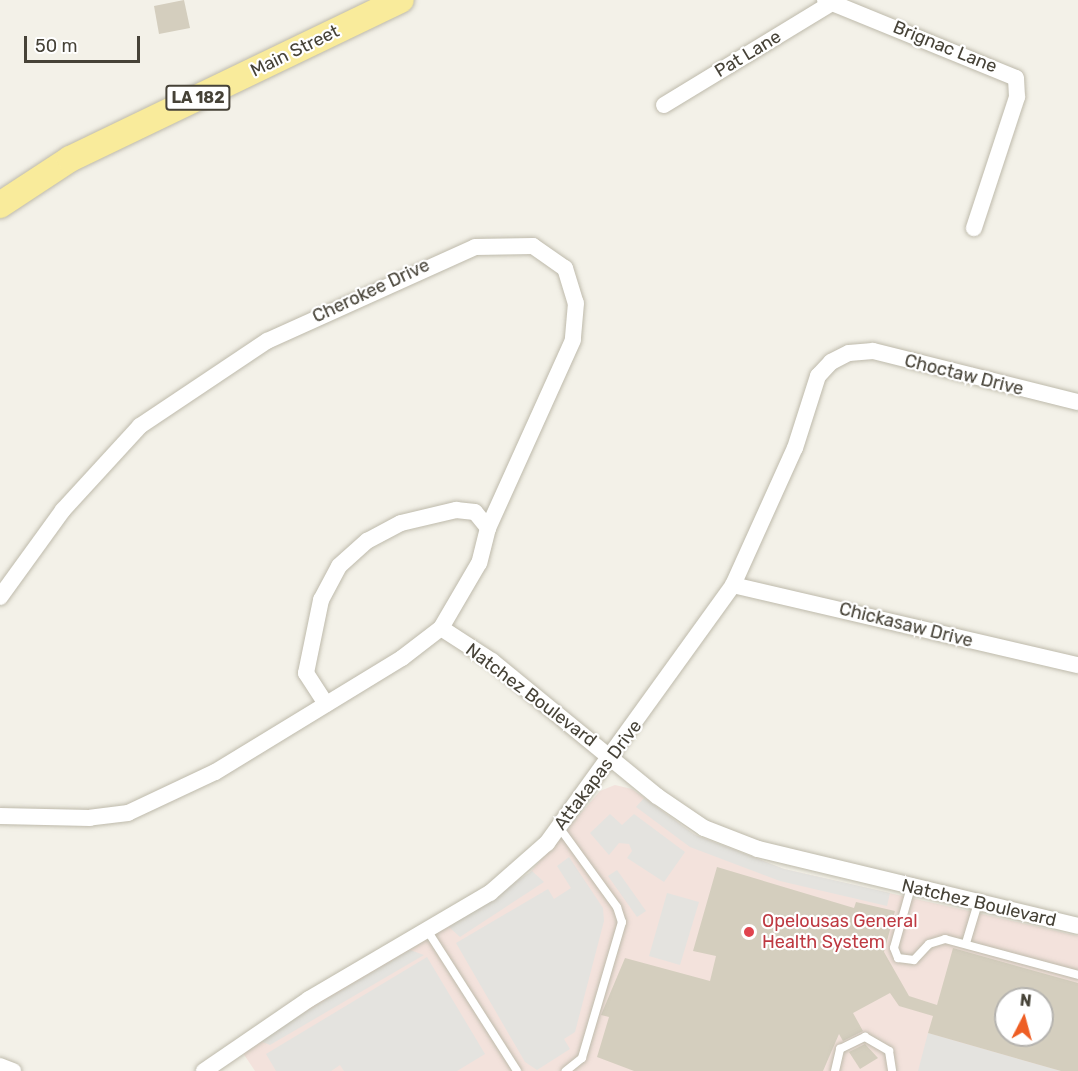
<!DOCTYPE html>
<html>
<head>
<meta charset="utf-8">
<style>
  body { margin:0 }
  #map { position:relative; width:1078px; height:1071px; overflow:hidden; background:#f3f1e8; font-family:Rubik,sans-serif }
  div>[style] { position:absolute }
  .medical>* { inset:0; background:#f3e2dc }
  .parking>* { inset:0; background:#e4e3df }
  .building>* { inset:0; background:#d4cebe }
  .roads { filter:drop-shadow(0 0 2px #bebaab) drop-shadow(0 0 2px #bebaab) }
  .service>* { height:8px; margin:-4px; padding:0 4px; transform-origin:4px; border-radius:4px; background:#fff }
  .minor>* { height:16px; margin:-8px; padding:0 8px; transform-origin:8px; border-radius:8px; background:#fff }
  .primary>* { height:26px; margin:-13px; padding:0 13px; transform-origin:13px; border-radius:13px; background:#f9eb9b }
  .dots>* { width:16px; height:16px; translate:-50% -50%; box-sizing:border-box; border:3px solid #fff; border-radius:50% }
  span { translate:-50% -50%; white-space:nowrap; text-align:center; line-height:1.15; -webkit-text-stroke:4.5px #fff; paint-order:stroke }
  .shield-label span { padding:2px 4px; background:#fff; border:2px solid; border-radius:4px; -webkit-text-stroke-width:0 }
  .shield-label { font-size:16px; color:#464237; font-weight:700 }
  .street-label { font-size:18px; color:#464237 }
  .health-label { font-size:18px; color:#be3a42 }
  .left { translate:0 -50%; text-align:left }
  .north { position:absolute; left:994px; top:987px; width:60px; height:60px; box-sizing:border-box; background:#fff; border:2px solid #b5b3af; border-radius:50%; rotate:6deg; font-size:16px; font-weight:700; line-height:24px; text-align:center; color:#464237 }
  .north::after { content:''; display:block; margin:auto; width:21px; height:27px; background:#ee5e24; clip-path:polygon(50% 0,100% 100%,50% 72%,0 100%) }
  .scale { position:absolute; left:24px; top:36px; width:116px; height:27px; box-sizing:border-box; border:3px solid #464237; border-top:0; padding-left:8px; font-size:18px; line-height:21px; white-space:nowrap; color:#464237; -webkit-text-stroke:4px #fff; paint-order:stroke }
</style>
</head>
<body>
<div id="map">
  <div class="medical">
    <div style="clip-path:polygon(evenodd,615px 785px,632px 789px,695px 835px,784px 869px,1078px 936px,1078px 1071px,255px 1071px,241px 1050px,527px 876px,600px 791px,615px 785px,1006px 999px,1042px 999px,1042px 1035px,1006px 1035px,1006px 999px)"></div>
  </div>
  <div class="parking">
    <div style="clip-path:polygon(644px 798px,695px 835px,784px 869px,890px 893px,887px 906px,780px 881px,690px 847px,636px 807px)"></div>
    <div style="clip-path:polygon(610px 814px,622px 825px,634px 814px,685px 852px,664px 882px,627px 858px,632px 851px,629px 844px,619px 843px,609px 855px,590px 833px)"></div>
    <div style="clip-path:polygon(569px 857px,603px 908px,604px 921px,575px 1032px,564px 1039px,570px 1049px,537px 1070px,525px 1062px,456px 943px,548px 889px,554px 899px,571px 888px,557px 866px)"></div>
    <div style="clip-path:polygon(617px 870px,646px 911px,637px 917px,608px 876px)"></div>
    <div style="clip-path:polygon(532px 871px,544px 882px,460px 937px,449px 927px)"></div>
    <div style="clip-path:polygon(667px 893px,699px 902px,680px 965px,649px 956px)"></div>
    <div style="clip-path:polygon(410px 950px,424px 955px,270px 1045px,258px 1040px)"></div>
    <div style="clip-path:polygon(427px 957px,485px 1054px,457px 1071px,344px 1071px,340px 1065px,331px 1071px,276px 1071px,266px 1054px)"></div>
    <div style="clip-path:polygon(928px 1033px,1061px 1071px,918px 1071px)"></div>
  </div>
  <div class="building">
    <div style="clip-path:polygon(184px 0,190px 28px,159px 34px,154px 6px)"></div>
    <div style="clip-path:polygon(evenodd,717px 867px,854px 908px,856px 902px,895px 911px,884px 952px,909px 996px,937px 1005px,953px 948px,1078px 983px,1078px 1071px,1061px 1071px,928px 1033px,933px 1016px,899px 1006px,890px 993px,853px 1013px,863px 1031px,843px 1041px,839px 1034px,823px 1071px,634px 1071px,597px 1057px,609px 1017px,601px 1015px,625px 958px,710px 981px,716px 956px,693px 951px,717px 867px,1006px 999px,1042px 999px,1042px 1035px,1006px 1035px,1006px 999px)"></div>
    <div style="clip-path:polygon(865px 1044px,878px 1058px,860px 1069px,849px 1052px)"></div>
  </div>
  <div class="roads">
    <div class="service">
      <div style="left:559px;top:827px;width:99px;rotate:54.1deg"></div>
      <div style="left:617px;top:907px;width:16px;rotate:72deg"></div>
      <div style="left:622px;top:922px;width:142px;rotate:106.4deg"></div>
      <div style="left:582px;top:1058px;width:21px;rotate:141deg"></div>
      <div style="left:911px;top:887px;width:63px;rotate:105.6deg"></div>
      <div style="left:894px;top:948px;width:11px;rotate:68deg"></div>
      <div style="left:898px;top:958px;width:16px;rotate:7deg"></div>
      <div style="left:914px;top:960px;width:22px;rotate:-47deg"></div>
      <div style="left:929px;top:944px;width:17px;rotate:-17deg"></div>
      <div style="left:945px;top:939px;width:138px;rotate:15.1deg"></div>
      <div style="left:427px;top:930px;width:167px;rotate:57.4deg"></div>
      <div style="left:966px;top:943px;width:42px;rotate:-73.3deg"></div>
      <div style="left:835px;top:1071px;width:23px;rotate:-77deg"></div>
      <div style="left:840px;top:1049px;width:28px;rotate:-26deg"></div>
      <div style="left:865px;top:1037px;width:28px;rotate:30deg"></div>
      <div style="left:889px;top:1051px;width:20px;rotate:81deg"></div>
    </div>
    <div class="minor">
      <div style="left:825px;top:0;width:206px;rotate:22.2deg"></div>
      <div style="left:1016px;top:78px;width:19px;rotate:87deg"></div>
      <div style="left:1017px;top:97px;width:138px;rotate:108.2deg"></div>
      <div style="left:664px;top:105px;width:197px;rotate:-31.3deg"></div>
      <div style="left:733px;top:585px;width:354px;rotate:13.1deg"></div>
      <div style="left:0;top:597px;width:107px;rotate:-54.1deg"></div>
      <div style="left:63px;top:510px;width:114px;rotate:-47.5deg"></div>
      <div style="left:140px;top:426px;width:153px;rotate:-33.8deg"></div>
      <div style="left:267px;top:341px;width:228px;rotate:-24.3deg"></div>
      <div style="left:475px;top:247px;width:58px;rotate:-1deg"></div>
      <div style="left:533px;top:246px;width:39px;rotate:35deg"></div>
      <div style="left:565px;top:268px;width:37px;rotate:73deg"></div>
      <div style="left:576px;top:303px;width:37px;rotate:95deg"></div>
      <div style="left:573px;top:340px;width:206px;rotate:114.3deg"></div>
      <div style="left:488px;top:528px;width:36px;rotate:104deg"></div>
      <div style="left:479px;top:563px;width:75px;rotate:120.3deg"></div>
      <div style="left:441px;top:628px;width:49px;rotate:142.4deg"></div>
      <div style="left:402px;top:658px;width:219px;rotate:148.6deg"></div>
      <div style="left:215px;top:772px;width:96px;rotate:154.8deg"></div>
      <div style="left:128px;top:813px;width:38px;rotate:173deg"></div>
      <div style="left:90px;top:818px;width:90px;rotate:-178.7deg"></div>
      <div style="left:441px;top:628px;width:61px;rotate:32.9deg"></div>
      <div style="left:492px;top:661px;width:213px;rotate:39.3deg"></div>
      <div style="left:657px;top:796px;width:57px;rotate:34.2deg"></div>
      <div style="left:704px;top:828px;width:58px;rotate:21.3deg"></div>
      <div style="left:758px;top:849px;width:329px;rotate:13.5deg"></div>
      <div style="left:326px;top:704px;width:37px;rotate:-123deg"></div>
      <div style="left:306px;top:673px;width:75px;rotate:-78.4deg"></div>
      <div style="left:321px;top:600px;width:38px;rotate:-62deg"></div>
      <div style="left:339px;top:566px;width:38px;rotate:-42deg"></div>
      <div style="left:367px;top:541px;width:38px;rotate:-28deg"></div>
      <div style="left:401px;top:523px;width:57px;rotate:-13.3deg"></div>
      <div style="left:456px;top:510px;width:19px;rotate:6deg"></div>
      <div style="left:475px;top:512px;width:21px;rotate:51deg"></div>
      <div style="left:0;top:1066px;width:14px;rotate:21deg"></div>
      <div style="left:204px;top:1071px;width:127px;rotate:-34.4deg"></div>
      <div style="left:309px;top:999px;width:210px;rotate:-30.4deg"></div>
      <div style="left:490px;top:893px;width:76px;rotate:-41.3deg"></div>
      <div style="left:547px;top:843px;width:318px;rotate:-54.2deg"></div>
      <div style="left:733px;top:585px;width:150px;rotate:-65.7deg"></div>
      <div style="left:795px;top:448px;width:76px;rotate:-72.3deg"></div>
      <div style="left:818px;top:376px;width:19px;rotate:-47deg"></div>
      <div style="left:831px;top:362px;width:20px;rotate:-27deg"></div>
      <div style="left:849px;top:353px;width:24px;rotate:-5deg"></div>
      <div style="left:873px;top:351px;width:211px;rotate:14deg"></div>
    </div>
    <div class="primary">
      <div style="left:0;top:205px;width:84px;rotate:-33.3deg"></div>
      <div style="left:70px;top:159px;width:367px;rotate:-25.7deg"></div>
    </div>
  </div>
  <div class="dots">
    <div style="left:749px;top:932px;background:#e0444e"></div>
  </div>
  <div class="shield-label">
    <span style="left:198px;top:98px">LA 182</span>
  </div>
  <div class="street-label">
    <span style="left:945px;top:47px;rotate:22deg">Brignac Lane</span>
    <span style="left:295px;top:51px;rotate:-26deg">Main Street</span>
    <span style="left:748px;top:54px;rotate:-31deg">Pat Lane</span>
    <span style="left:371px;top:291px;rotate:-25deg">Cherokee Drive</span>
    <span style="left:964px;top:375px;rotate:14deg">Choctaw Drive</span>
    <span style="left:906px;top:625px;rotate:14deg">Chickasaw Drive</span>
    <span style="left:531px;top:695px;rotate:37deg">Natchez Boulevard</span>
    <span style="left:598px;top:775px;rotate:-53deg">Attakapas Drive</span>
    <span style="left:979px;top:903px;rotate:13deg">Natchez Boulevard</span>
  </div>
  <div class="health-label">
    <span class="left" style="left:762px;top:932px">Opelousas General<br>Health System</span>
  </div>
  <div class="north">N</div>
  <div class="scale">50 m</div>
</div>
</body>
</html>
